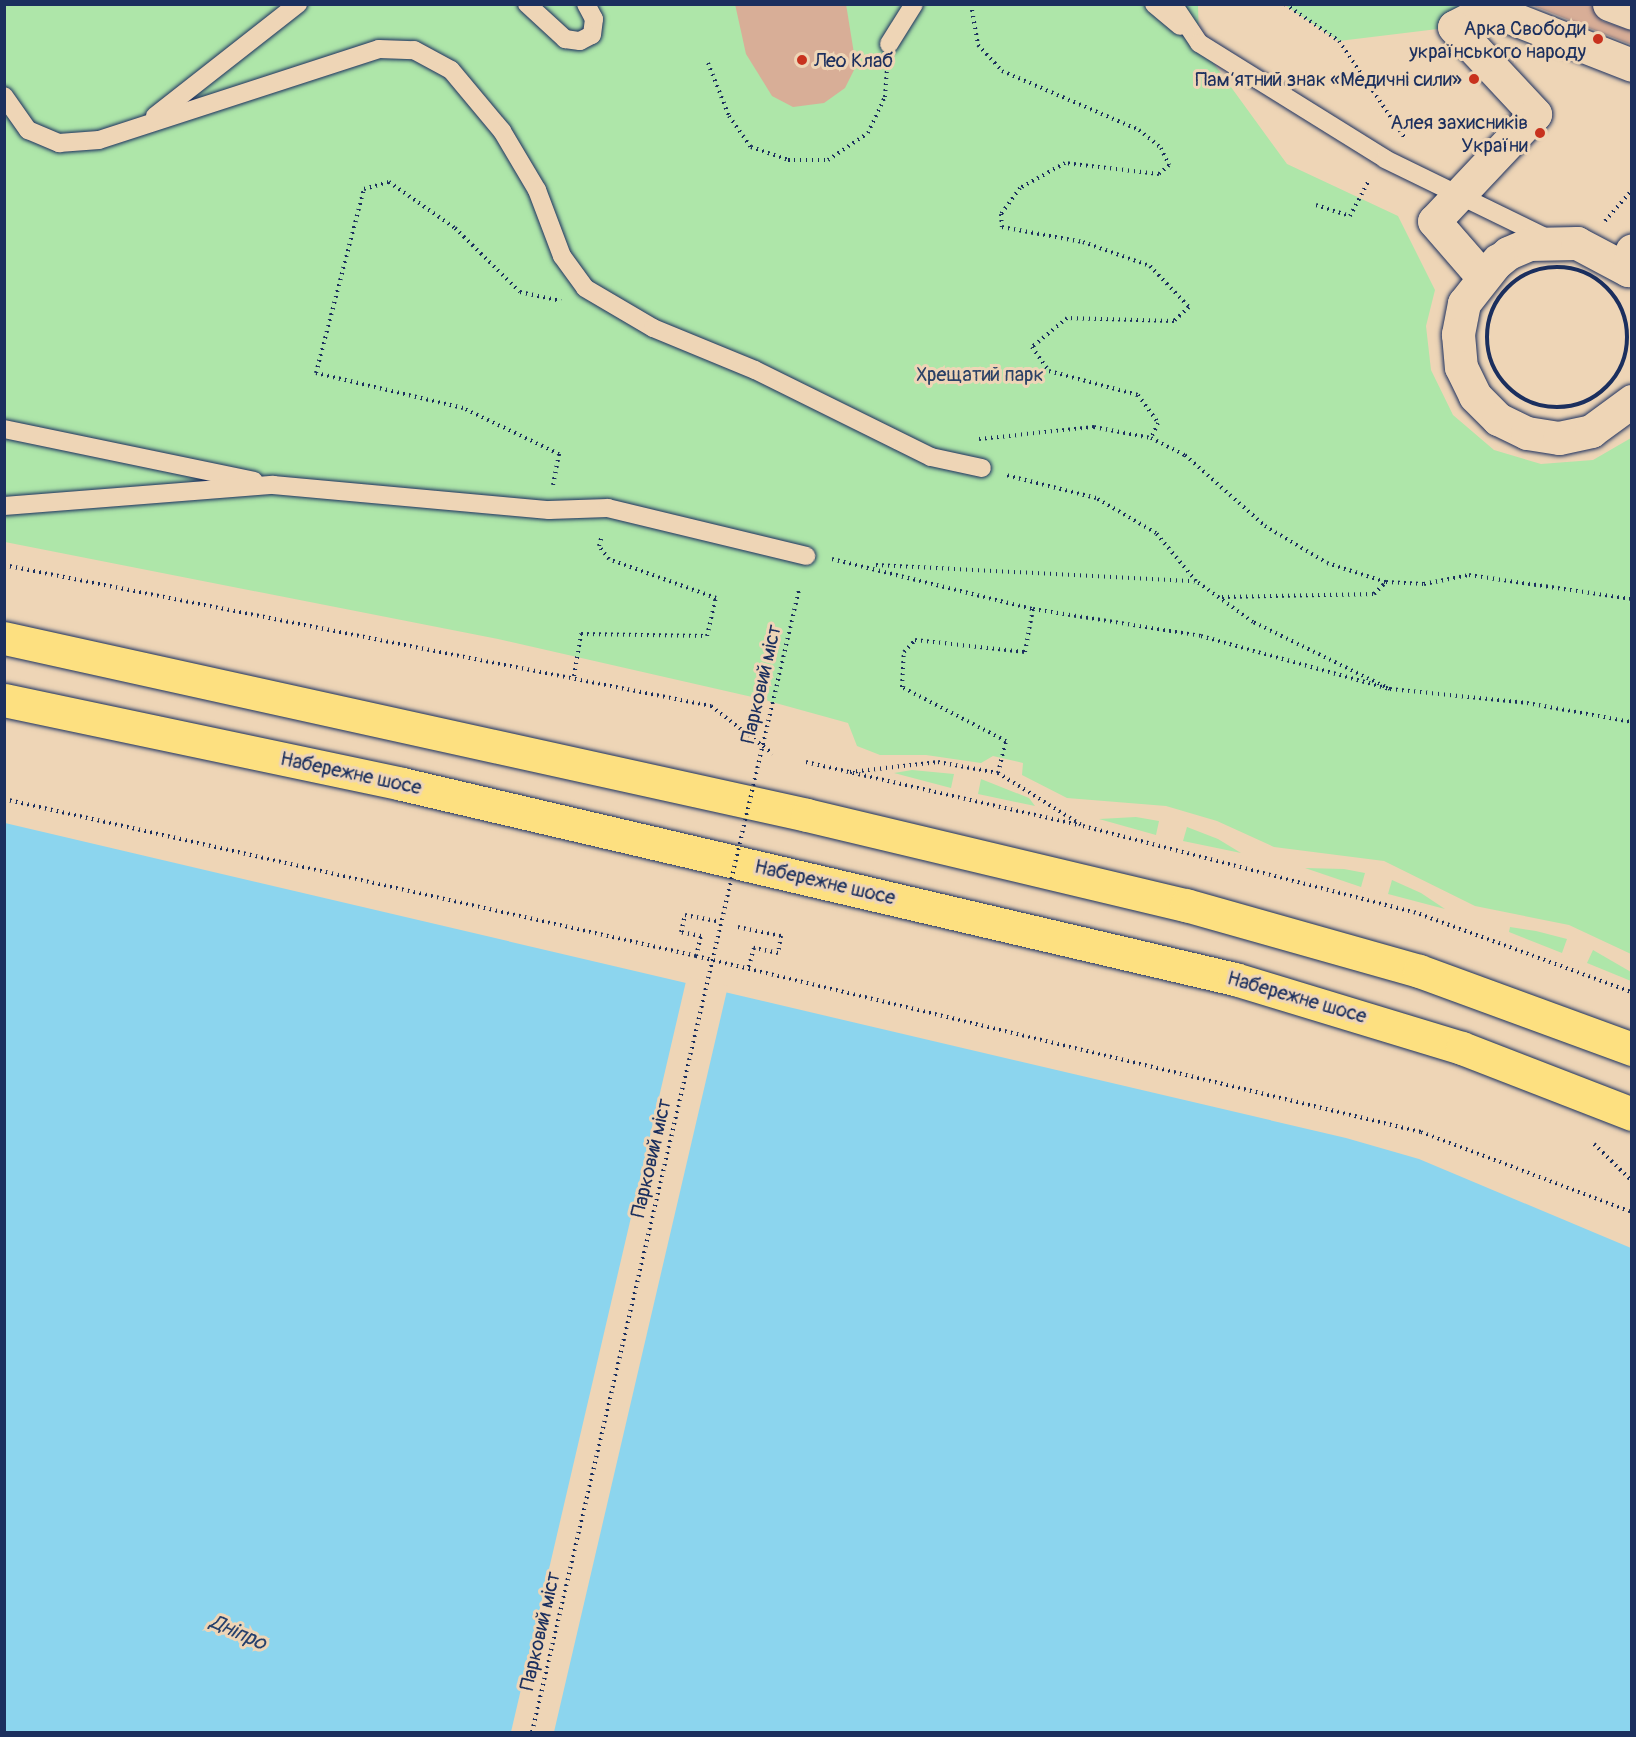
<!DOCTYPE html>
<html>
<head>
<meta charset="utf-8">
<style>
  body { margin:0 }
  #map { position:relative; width:1636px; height:1737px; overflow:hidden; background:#eed5b6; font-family:Pangolin,sans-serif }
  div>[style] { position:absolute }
  .green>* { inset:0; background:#aee6a9 }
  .water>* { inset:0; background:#8cd5ee }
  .pier>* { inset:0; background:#eed5b6 }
  .building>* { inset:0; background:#d8ae97 }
  .path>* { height:4px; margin-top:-2px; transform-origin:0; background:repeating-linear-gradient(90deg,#1b2f5e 0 1.5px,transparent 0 6px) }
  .path>.ring { margin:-2px; padding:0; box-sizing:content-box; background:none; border:4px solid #1b2f5e; border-radius:50% }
  .roads { filter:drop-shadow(0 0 2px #1b2f5e) drop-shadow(0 0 2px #1b2f5e) }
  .lane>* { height:18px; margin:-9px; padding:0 9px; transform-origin:9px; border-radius:9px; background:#eed5b6 }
  .street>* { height:33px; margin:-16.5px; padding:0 16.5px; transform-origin:16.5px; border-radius:16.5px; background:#eed5b6 }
  .primary>* { height:33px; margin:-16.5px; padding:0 16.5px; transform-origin:16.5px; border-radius:16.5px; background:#fde080 }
  .path-bridge>* { height:4px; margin-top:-2px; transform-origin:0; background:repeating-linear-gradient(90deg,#1b2f5e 0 1.5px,transparent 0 6px) }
  .dots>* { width:16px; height:16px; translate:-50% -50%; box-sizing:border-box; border:3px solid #eed5b6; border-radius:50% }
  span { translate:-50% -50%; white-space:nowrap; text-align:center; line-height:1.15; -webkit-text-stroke:6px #eed5b6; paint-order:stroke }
  .poi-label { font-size:20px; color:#1b2f5e }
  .right { translate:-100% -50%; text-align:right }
  .left { translate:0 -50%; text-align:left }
  .park-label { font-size:20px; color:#2a4166 }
  .street-label { font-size:20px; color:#1b2f5e }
  .water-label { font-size:21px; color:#26406c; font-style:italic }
  .frame { position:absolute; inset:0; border:6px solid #1b2f5e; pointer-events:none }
</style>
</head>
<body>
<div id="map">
  <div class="green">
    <div style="clip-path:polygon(1476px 4px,1454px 27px,1339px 41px,1285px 5px)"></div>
    <div style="clip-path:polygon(4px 5px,1198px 5px,1199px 43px,1287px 164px,1398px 216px,1435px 290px,1426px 326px,1431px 370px,1453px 415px,1494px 450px,1541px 464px,1593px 460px,1631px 438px,1631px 954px,1569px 925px,1475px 906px,1384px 861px,1274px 847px,1217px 821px,1166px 806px,1067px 798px,1022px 775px,1023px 763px,993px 756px,981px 763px,926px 755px,880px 755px,857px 746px,848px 723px,761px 699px,498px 639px,5px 542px)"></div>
    <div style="clip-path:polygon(912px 770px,954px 774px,951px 788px,894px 773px)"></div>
    <div style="clip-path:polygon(981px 779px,1029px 798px,1035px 806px,978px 794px)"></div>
    <div style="clip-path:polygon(1136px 817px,1159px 821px,1156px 835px,1099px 819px)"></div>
    <div style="clip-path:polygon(1187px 827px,1218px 839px,1241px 853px,1183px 841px)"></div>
    <div style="clip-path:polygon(1305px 868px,1344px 869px,1365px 873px,1361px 887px)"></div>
    <div style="clip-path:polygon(1392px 880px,1421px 893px,1445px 909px,1388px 894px)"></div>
    <div style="clip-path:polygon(1510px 927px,1536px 931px,1567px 939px,1562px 953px,1509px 932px)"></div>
    <div style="clip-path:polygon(1593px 950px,1631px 972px,1631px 981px,1587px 963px)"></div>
  </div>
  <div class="water">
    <div style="clip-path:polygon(5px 823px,1346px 1138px,1419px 1159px,1631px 1248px,1631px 1732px,5px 1732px)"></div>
  </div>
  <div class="pier">
    <div style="clip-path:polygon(687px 977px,728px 986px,554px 1732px,511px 1732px)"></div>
  </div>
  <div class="building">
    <div style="clip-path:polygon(735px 4px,846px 4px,856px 66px,845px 88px,824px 103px,793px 107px,772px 96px,746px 54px)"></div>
    <div style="clip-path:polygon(1529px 4px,1591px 4px,1602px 21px,1632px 31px,1632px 45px)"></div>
  </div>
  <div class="path">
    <div style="left:971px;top:4px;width:42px;rotate:80.3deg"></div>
    <div style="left:978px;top:45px;width:35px;rotate:47deg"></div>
    <div style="left:1002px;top:71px;width:149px;rotate:23.3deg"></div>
    <div style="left:1139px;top:130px;width:28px;rotate:39deg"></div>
    <div style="left:1161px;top:148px;width:19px;rotate:65deg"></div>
    <div style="left:1169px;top:165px;width:13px;rotate:138deg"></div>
    <div style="left:1159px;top:174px;width:95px;rotate:-173.3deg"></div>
    <div style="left:1065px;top:163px;width:51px;rotate:150.9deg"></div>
    <div style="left:1020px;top:188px;width:32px;rotate:126deg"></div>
    <div style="left:1001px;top:214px;width:13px;rotate:86deg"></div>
    <div style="left:1002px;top:227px;width:82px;rotate:10.5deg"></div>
    <div style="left:1083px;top:242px;width:71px;rotate:19.7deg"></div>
    <div style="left:1150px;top:266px;width:57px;rotate:46.4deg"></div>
    <div style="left:1189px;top:307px;width:21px;rotate:137deg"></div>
    <div style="left:1174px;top:321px;width:107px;rotate:-178.4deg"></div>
    <div style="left:1067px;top:318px;width:45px;rotate:140.4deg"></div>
    <div style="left:1032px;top:347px;width:29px;rotate:55deg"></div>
    <div style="left:1049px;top:371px;width:92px;rotate:15.1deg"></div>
    <div style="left:1138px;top:395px;width:34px;rotate:54deg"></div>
    <div style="left:1158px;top:423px;width:17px;rotate:115deg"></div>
    <div style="left:1285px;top:4px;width:65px;rotate:34.4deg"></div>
    <div style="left:1339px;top:41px;width:117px;rotate:55.8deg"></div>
    <div style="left:708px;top:63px;width:57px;rotate:68.4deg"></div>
    <div style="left:729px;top:116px;width:38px;rotate:55deg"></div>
    <div style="left:751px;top:147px;width:39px;rotate:19deg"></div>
    <div style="left:788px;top:160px;width:40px"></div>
    <div style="left:828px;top:160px;width:48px;rotate:-34deg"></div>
    <div style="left:868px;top:133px;width:40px;rotate:-65deg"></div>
    <div style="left:885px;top:97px;width:27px;rotate:-86deg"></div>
    <div style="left:1316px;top:205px;width:36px;rotate:18deg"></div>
    <div style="left:1350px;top:216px;width:40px;rotate:-62deg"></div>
    <div style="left:1605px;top:221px;width:41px;rotate:-48.9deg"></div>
    <div class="ring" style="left:1487px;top:267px;width:136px;height:136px"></div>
    <div style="left:979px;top:439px;width:116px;rotate:-6deg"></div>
    <div style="left:1094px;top:427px;width:58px;rotate:10.9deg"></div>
    <div style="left:1151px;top:438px;width:38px;rotate:27deg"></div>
    <div style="left:1185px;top:455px;width:107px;rotate:41.6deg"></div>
    <div style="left:1265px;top:526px;width:72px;rotate:30.8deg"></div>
    <div style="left:1327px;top:563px;width:62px;rotate:17.9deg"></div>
    <div style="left:1386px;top:582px;width:38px;rotate:3deg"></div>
    <div style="left:1424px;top:584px;width:46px;rotate:-11.3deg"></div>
    <div style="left:1469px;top:575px;width:165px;rotate:8.4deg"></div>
    <div style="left:553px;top:485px;width:32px;rotate:-79deg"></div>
    <div style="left:559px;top:454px;width:106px;rotate:-154.4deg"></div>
    <div style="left:463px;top:408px;width:151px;rotate:-166.6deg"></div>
    <div style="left:316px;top:373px;width:190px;rotate:-75.4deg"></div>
    <div style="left:364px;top:189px;width:26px;rotate:-16deg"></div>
    <div style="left:389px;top:182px;width:80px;rotate:34.9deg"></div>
    <div style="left:455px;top:228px;width:91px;rotate:44.6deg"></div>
    <div style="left:520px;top:292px;width:42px;rotate:12.4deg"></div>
    <div style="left:832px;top:559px;width:207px;rotate:14deg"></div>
    <div style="left:1033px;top:609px;width:170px;rotate:9.1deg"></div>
    <div style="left:1201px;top:636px;width:196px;rotate:15.7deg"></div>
    <div style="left:1390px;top:689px;width:153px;rotate:-153.9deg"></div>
    <div style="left:1253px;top:622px;width:70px;rotate:-144.3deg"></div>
    <div style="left:1196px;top:581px;width:62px;rotate:-129.8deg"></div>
    <div style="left:1156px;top:533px;width:69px;rotate:-149.7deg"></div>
    <div style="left:1096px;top:498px;width:93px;rotate:-165.7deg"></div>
    <div style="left:4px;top:565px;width:721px;rotate:11.28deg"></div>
    <div style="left:711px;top:706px;width:78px;rotate:37.7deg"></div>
    <div style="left:876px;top:565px;width:319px;rotate:2.9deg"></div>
    <div style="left:1222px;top:597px;width:152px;rotate:-1.1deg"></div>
    <div style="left:1374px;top:594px;width:17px;rotate:-45deg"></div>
    <div style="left:574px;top:676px;width:43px;rotate:-80.5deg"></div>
    <div style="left:581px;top:634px;width:126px;rotate:0.9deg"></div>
    <div style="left:707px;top:636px;width:39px;rotate:-77deg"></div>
    <div style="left:716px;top:598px;width:114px;rotate:-160deg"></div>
    <div style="left:609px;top:559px;width:16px;rotate:-128deg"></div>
    <div style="left:599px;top:546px;width:11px;rotate:-75deg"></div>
    <div style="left:1390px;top:689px;width:138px;rotate:5.8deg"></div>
    <div style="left:1527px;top:703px;width:107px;rotate:10.3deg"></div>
    <div style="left:806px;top:762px;width:280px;rotate:13deg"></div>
    <div style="left:850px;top:772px;width:89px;rotate:-6.5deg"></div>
    <div style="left:938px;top:762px;width:61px;rotate:10.4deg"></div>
    <div style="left:998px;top:773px;width:100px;rotate:31.9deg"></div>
    <div style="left:1083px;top:826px;width:342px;rotate:14.6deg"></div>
    <div style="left:1414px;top:912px;width:232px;rotate:20.2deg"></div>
    <div style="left:998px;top:773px;width:33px;rotate:-76deg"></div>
    <div style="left:1006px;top:741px;width:117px;rotate:-152.6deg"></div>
    <div style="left:902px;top:687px;width:35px;rotate:-87deg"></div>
    <div style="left:904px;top:652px;width:16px;rotate:-47deg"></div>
    <div style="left:915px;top:640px;width:111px;rotate:6.2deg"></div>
    <div style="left:1025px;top:652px;width:44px;rotate:-79.5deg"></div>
    <div style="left:4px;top:799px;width:710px;rotate:12.78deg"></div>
    <div style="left:696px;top:956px;width:746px;rotate:13.65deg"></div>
    <div style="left:1421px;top:1132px;width:226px;rotate:20.8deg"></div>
    <div style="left:738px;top:927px;width:44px;rotate:11.8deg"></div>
    <div style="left:781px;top:936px;width:17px;rotate:100deg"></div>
    <div style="left:778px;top:953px;width:25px;rotate:-168deg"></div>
    <div style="left:754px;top:948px;width:22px;rotate:106deg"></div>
    <div style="left:696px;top:956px;width:21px;rotate:-76deg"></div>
    <div style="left:701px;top:936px;width:20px;rotate:-169deg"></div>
    <div style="left:681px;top:932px;width:17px;rotate:-77deg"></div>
    <div style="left:685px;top:915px;width:33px;rotate:11deg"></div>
    <div style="left:1594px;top:1144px;width:53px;rotate:44.2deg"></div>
  </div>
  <div class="roads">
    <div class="lane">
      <div style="left:527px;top:4px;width:52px;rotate:42.6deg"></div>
      <div style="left:565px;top:39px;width:15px;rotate:8deg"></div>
      <div style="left:580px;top:41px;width:13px;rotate:-27deg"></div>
      <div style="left:592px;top:35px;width:16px;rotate:-83deg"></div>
      <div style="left:594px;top:19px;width:17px;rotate:-118deg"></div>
      <div style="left:1154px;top:4px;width:34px;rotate:40deg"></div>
      <div style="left:1173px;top:4px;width:47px;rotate:56.3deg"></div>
      <div style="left:1199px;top:43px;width:219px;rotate:31.9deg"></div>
      <div style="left:1385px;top:159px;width:182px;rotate:26deg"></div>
      <div style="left:889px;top:44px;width:47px;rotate:-58deg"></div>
      <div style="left:4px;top:96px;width:42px;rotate:54.8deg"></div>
      <div style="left:28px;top:130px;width:34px;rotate:23deg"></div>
      <div style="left:59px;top:143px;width:40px;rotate:-4.3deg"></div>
      <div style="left:99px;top:140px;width:294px;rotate:-18deg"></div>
      <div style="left:379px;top:49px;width:35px;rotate:2deg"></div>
      <div style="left:414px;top:50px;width:42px;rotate:28.4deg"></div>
      <div style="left:451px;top:70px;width:80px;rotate:50.1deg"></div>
      <div style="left:502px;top:131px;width:69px;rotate:59.3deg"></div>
      <div style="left:537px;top:190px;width:71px;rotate:69.3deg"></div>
      <div style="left:562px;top:256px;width:39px;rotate:54deg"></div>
      <div style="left:585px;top:288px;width:79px;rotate:30.5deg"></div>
      <div style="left:653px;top:328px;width:110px;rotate:22.4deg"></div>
      <div style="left:755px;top:370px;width:196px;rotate:26.3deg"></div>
      <div style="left:931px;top:457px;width:52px;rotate:12.2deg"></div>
      <div style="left:155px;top:116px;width:182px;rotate:-38.1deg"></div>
      <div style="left:4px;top:429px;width:255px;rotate:11.7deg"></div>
      <div style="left:4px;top:506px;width:270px;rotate:-4.5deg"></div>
      <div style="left:273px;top:485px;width:277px;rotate:5.2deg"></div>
      <div style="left:549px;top:510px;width:59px;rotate:-1.9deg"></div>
      <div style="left:608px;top:508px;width:204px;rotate:13.6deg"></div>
    </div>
    <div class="street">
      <div style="left:1609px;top:4px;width:25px;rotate:21deg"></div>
      <div style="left:1632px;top:65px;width:154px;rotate:-158.6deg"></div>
      <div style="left:1489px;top:9px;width:39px;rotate:153deg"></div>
      <div style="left:1454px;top:27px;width:119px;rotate:47deg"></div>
      <div style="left:1535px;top:114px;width:147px;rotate:133.3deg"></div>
      <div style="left:1434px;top:221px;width:72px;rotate:49deg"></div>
      <div style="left:1481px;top:275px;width:35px;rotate:-39deg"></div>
      <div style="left:1508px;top:253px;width:23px;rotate:-23deg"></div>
      <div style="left:1529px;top:244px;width:48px;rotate:-1.2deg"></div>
      <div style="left:1577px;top:243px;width:58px;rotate:27.9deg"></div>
      <div style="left:1628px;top:270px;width:20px;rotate:-79deg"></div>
      <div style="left:1498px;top:260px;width:55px;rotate:128.3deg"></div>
      <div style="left:1464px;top:303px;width:32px;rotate:101deg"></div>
      <div style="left:1458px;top:334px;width:33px;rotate:85deg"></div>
      <div style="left:1461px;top:367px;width:32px;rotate:64deg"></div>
      <div style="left:1475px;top:396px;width:33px;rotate:45deg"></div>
      <div style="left:1498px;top:419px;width:32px;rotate:26deg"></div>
      <div style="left:1527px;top:433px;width:32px;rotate:9deg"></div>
      <div style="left:1559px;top:438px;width:33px;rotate:-12deg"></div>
      <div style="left:1591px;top:431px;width:51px;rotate:-36.2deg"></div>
    </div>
    <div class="primary">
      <div style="left:4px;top:638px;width:822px;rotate:12.43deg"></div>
      <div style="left:807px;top:815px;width:390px;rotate:13.4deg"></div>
      <div style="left:1186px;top:905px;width:242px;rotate:15.8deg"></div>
      <div style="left:1419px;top:971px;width:227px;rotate:20.1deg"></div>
      <div style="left:4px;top:700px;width:407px;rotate:11.9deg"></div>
      <div style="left:402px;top:784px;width:856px;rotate:13.18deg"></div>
      <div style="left:1235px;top:979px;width:237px;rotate:16.9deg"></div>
      <div style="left:1462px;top:1048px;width:182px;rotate:21.2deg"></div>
    </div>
  </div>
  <div class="path-bridge">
    <div style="left:532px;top:1732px;width:1173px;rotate:-76.84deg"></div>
  </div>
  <div class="dots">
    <div style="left:1598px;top:39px;background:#c8321e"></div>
    <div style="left:802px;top:60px;background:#c8321e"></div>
    <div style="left:1474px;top:79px;background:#c8321e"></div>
    <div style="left:1540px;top:133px;background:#c8321e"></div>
  </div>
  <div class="poi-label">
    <span class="right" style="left:1586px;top:40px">Арка Свободи<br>українського народу</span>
    <span class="left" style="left:814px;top:60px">Лео Клаб</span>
    <span class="right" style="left:1462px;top:79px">Памʼятний знак «Медичні сили»</span>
    <span class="right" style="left:1528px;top:134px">Алея захисників<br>України</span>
  </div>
  <div class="park-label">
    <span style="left:980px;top:374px">Хрещатий парк</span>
  </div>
  <div class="street-label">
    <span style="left:761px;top:684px;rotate:-77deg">Парковий міст</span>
    <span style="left:351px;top:773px;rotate:12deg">Набережне шосе</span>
    <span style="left:825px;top:882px;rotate:13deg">Набережне шосе</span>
    <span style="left:1297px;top:997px;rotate:16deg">Набережне шосе</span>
    <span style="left:651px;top:1158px;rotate:-77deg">Парковий міст</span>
    <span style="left:540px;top:1631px;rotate:-77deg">Парковий міст</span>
  </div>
  <div class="water-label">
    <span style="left:238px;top:1633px;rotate:24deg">Дніпро</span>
  </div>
  <div class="frame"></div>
</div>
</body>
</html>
